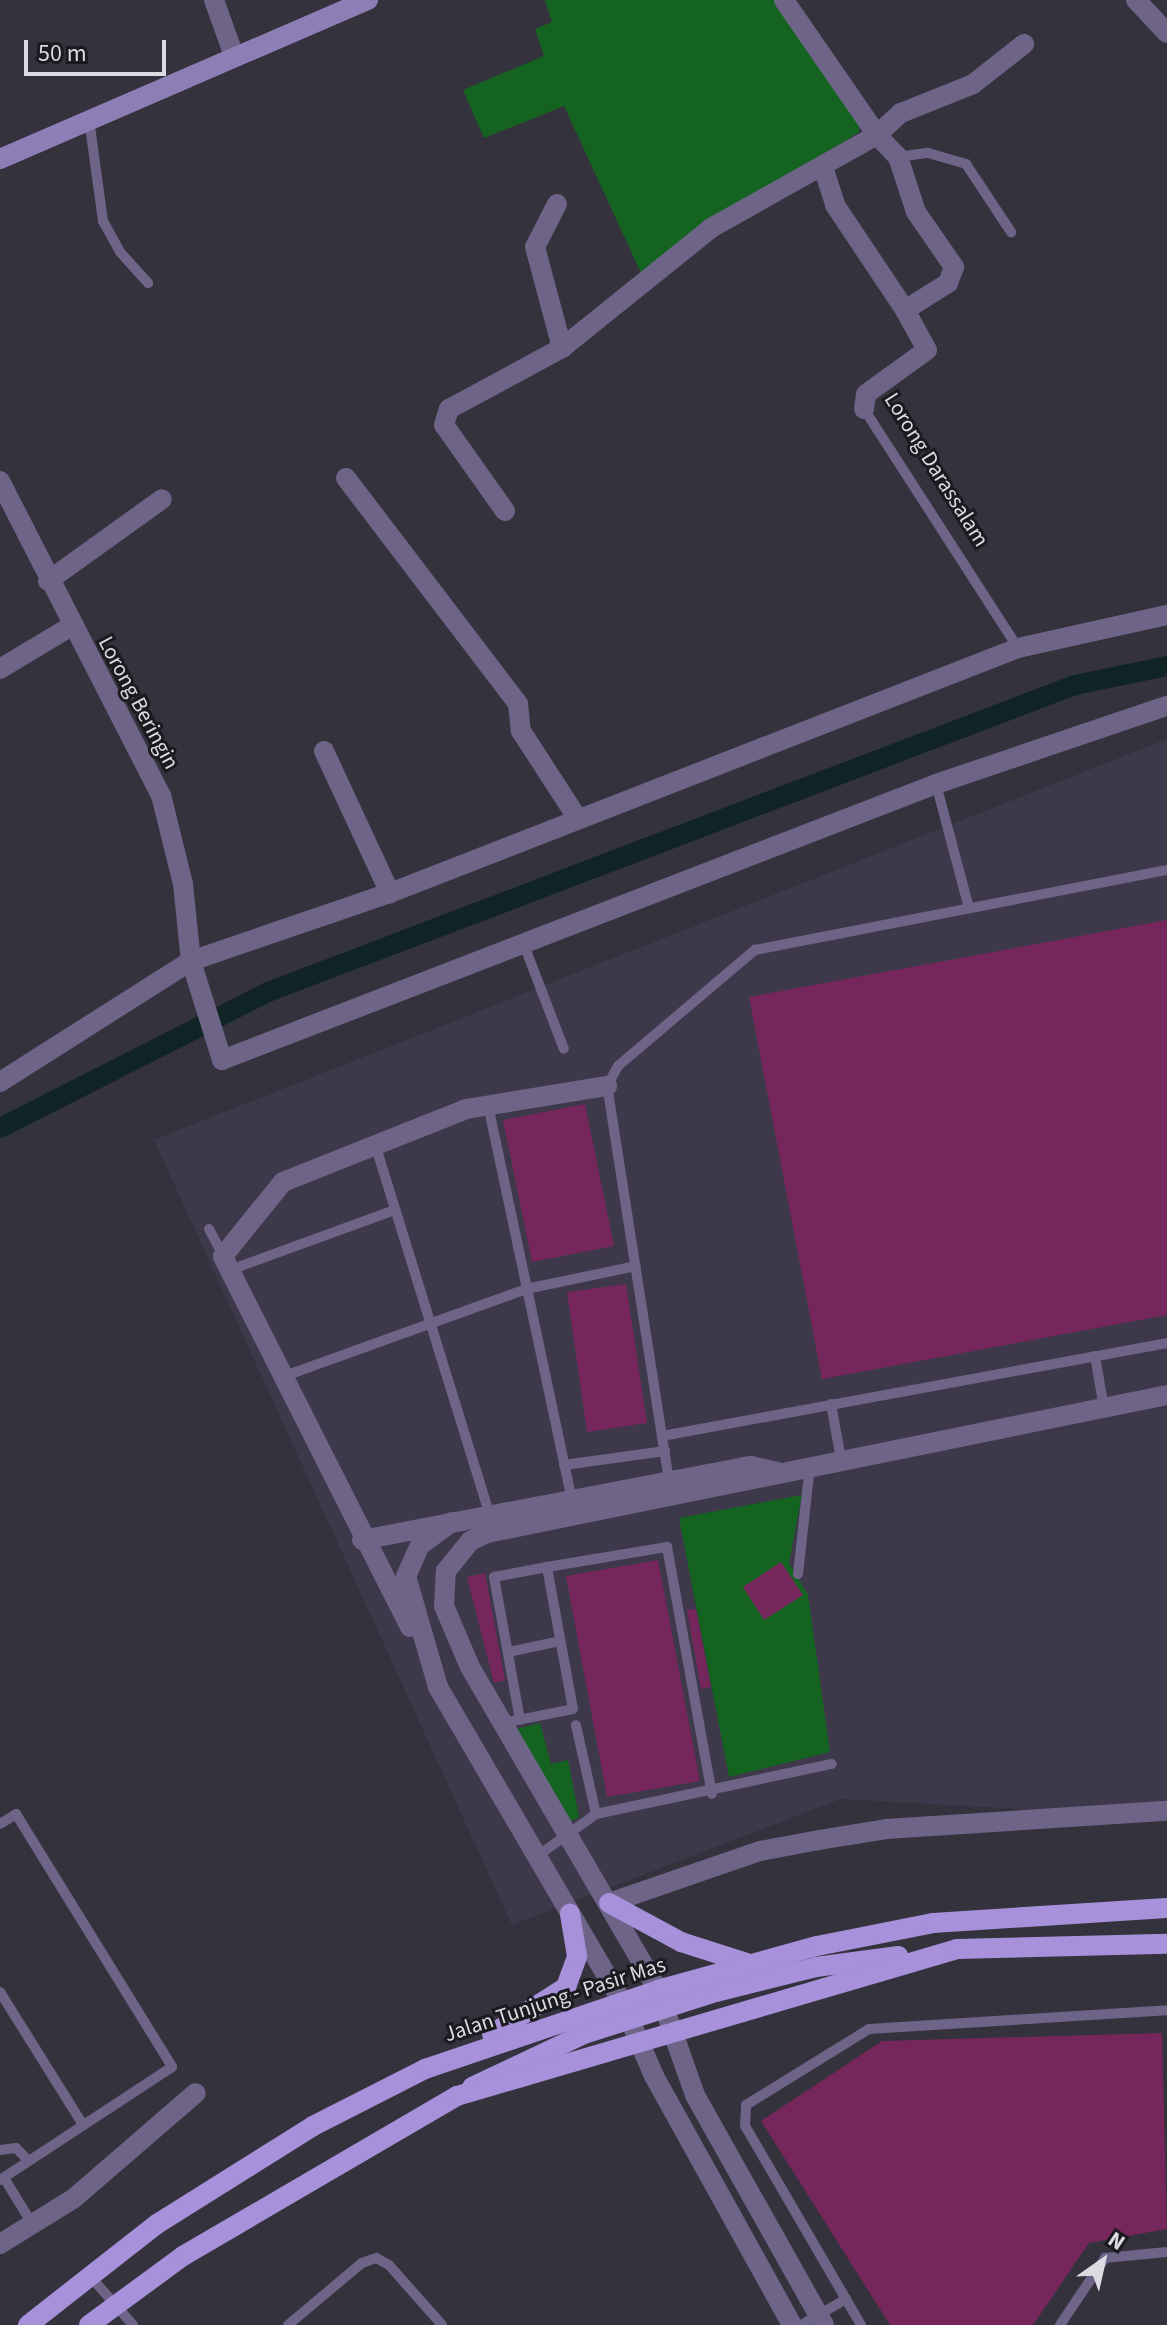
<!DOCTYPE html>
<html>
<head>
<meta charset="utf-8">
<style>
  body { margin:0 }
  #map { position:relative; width:1167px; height:2325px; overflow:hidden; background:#34323d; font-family:"Source Sans 3",sans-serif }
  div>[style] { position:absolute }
  .built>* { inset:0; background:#3d394a }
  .green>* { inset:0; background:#146320 }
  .canal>* { height:20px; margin:-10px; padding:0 10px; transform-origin:10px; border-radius:10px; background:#112425 }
  .building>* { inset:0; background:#75275b }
  .lane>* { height:10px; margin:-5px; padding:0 5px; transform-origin:5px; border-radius:5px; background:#6d6487 }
  .street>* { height:20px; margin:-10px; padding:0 10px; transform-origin:10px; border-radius:10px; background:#6d6487 }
  .secondary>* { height:20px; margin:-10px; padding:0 10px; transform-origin:10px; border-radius:10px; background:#8d7eb6 }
  .primary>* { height:20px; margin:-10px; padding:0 10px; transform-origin:10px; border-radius:10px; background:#a691da }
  span { translate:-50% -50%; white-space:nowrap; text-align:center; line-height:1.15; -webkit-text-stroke:6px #1b1a1f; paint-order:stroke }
  .street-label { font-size:22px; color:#dcdbe2 }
  .north { position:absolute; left:1063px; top:2221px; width:80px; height:80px; -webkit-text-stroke:6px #1b1a1f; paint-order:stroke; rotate:34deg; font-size:22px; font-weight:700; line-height:32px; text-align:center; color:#dcdbe2 }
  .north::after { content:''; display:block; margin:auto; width:28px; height:36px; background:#dcdbe2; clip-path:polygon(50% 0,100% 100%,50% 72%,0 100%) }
  .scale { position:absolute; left:24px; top:40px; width:142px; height:36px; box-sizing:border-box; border:4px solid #dcdbe2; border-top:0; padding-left:10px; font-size:24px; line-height:28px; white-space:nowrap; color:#dcdbe2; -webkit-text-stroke:6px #1b1a1f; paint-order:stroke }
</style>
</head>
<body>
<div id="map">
  <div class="built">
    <div style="clip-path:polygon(1167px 739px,1167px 1817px,841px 1799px,512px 1925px,154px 1140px)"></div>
  </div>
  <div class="green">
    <div style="clip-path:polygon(545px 0,778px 0,860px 122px,859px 132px,641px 273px,564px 106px,484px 138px,463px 90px,544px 56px,535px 29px,552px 22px)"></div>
    <div style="clip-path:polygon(802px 1495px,789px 1563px,808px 1595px,830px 1752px,729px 1777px,679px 1518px)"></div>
    <div style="clip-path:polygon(540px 1723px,551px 1764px,568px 1760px,579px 1817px,567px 1824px,512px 1730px)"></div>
  </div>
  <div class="canal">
    <div style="left:0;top:1128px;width:301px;rotate:-26.9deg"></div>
    <div style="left:268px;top:992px;width:863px;rotate:-20.83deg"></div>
    <div style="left:1075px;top:685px;width:94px;rotate:-11.7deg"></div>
  </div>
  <div class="building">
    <div style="clip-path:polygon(1167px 920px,1167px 1315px,822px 1379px,749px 997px)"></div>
    <div style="clip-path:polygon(585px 1104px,614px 1246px,532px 1262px,503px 1120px)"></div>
    <div style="clip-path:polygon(626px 1284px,647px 1423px,587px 1432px,567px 1292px)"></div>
    <div style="clip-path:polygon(658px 1560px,700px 1781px,607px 1797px,566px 1576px)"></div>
    <div style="clip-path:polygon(781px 1562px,803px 1595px,764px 1620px,743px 1587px)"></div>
    <div style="clip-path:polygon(485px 1573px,505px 1680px,494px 1683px,467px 1577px)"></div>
    <div style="clip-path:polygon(696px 1609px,711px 1687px,701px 1689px,687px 1610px)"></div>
    <div style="clip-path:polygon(1162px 2033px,1167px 2229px,1089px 2243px,1033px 2325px,890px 2325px,761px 2121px,882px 2041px)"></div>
  </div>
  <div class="lane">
    <div style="left:89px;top:119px;width:103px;rotate:82.2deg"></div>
    <div style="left:103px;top:221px;width:35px;rotate:61deg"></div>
    <div style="left:120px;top:252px;width:42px;rotate:47.9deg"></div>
    <div style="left:898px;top:157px;width:30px;rotate:-8deg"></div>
    <div style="left:928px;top:153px;width:40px;rotate:16deg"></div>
    <div style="left:966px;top:164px;width:82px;rotate:56.5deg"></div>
    <div style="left:864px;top:409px;width:284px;rotate:57.2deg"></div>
    <div style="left:936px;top:784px;width:128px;rotate:75.1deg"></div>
    <div style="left:524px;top:945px;width:111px;rotate:69deg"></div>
    <div style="left:488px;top:1105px;width:403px;rotate:78deg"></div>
    <div style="left:375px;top:1144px;width:388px;rotate:72.8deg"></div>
    <div style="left:209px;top:1229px;width:30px;rotate:62deg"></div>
    <div style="left:230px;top:1270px;width:176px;rotate:-20deg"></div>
    <div style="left:1095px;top:1356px;width:53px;rotate:80.2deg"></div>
    <div style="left:282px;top:1377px;width:259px;rotate:-19.8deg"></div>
    <div style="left:526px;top:1289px;width:112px;rotate:-11.8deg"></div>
    <div style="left:831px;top:1404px;width:56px;rotate:79.7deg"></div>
    <div style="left:662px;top:1436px;width:513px;rotate:-10.43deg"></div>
    <div style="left:564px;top:1465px;width:102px;rotate:-7.9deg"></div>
    <div style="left:669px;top:1481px;width:400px;rotate:-98.9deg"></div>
    <div style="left:607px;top:1086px;width:23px;rotate:-61deg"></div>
    <div style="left:618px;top:1066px;width:180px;rotate:-40.3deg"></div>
    <div style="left:755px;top:950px;width:420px;rotate:-11deg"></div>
    <div style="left:798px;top:1574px;width:110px;rotate:-83.7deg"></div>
    <div style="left:508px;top:1652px;width:53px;rotate:-11.9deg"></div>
    <div style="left:520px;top:1720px;width:145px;rotate:-100.3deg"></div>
    <div style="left:494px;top:1577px;width:54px;rotate:-10.7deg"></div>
    <div style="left:503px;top:1723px;width:71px;rotate:-11.3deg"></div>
    <div style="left:573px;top:1709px;width:144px;rotate:-100.4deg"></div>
    <div style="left:547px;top:1567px;width:122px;rotate:-9.5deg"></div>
    <div style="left:667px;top:1547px;width:251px;rotate:79.7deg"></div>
    <div style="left:596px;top:1814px;width:241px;rotate:-12deg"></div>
    <div style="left:0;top:1824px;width:19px;rotate:-32deg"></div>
    <div style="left:16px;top:1814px;width:297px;rotate:58.3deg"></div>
    <div style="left:172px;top:2067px;width:206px;rotate:146.7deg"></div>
    <div style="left:536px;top:1857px;width:74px;rotate:-35.6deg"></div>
    <div style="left:596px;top:1814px;width:91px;rotate:-102.7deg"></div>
    <div style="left:0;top:1992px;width:157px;rotate:58deg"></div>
    <div style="left:0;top:2150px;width:16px;rotate:-7deg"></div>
    <div style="left:16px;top:2148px;width:18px;rotate:45deg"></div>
    <div style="left:4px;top:2178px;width:55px;rotate:58.3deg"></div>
    <div style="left:90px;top:2276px;width:65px;rotate:48.7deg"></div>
    <div style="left:288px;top:2325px;width:97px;rotate:-40deg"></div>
    <div style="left:362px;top:2263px;width:15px;rotate:-20deg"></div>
    <div style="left:376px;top:2258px;width:15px;rotate:28deg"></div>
    <div style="left:389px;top:2265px;width:80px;rotate:48.5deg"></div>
    <div style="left:801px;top:2325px;width:52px;rotate:-30deg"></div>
    <div style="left:861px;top:2325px;width:230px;rotate:-120.2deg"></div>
    <div style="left:745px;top:2126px;width:21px;rotate:-87deg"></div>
    <div style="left:746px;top:2105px;width:145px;rotate:-31.7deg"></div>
    <div style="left:869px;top:2029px;width:299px;rotate:-3.6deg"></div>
    <div style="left:1060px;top:2325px;width:81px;rotate:-56.1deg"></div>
    <div style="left:1105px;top:2258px;width:62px;rotate:-5.5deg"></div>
  </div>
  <div class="street">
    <div style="left:214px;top:0;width:59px;rotate:70.3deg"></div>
    <div style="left:1136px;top:0;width:45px;rotate:46.8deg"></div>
    <div style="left:823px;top:167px;width:40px;rotate:72deg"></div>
    <div style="left:835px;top:205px;width:126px;rotate:56.3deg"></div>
    <div style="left:557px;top:204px;width:48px;rotate:117.1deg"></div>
    <div style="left:535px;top:247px;width:105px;rotate:75deg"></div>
    <div style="left:864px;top:409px;width:15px;rotate:-82deg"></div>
    <div style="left:866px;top:394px;width:75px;rotate:-35.8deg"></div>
    <div style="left:927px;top:350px;width:46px;rotate:-118.8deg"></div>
    <div style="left:905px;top:310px;width:51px;rotate:-32.1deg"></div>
    <div style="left:948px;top:283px;width:17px;rotate:-69deg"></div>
    <div style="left:954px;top:267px;width:67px;rotate:-124.6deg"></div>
    <div style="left:916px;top:212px;width:58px;rotate:-108.1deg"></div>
    <div style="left:898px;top:157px;width:30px;rotate:-134deg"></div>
    <div style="left:877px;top:135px;width:33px;rotate:-43deg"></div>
    <div style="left:901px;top:113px;width:78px;rotate:-21.9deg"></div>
    <div style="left:973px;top:84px;width:65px;rotate:-38.1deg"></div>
    <div style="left:346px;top:478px;width:284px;rotate:52.7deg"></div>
    <div style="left:518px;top:704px;width:27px;rotate:84deg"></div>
    <div style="left:521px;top:731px;width:105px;rotate:57.1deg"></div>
    <div style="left:0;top:481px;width:353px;rotate:62.9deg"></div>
    <div style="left:161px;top:795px;width:92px;rotate:76.1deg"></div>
    <div style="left:183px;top:884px;width:77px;rotate:84.1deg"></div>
    <div style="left:191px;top:961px;width:104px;rotate:72.6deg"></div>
    <div style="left:222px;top:1060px;width:765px;rotate:-21.13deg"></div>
    <div style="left:936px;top:784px;width:244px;rotate:-18.7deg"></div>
    <div style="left:505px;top:511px;width:105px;rotate:-125.3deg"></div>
    <div style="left:444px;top:425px;width:17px;rotate:-73deg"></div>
    <div style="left:449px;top:409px;width:128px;rotate:-28.4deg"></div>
    <div style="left:562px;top:348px;width:191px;rotate:-38.8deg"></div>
    <div style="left:711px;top:228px;width:190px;rotate:-29.3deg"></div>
    <div style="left:877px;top:135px;width:164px;rotate:-124.6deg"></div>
    <div style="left:48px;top:581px;width:140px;rotate:-35.7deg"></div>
    <div style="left:0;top:669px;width:82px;rotate:-31deg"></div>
    <div style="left:324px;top:751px;width:157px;rotate:65.1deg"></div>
    <div style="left:0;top:1082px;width:226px;rotate:-32.4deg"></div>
    <div style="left:191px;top:961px;width:210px;rotate:-18.9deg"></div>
    <div style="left:390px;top:893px;width:674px;rotate:-21.31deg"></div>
    <div style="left:1018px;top:648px;width:153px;rotate:-12.5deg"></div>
    <div style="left:452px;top:1522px;width:39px;rotate:144deg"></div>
    <div style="left:420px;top:1545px;width:34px;rotate:114deg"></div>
    <div style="left:406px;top:1576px;width:116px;rotate:73.9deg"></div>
    <div style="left:438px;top:1687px;width:365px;rotate:59.7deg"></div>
    <div style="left:622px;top:2002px;width:81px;rotate:66.6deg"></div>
    <div style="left:654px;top:2076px;width:285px;rotate:61deg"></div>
    <div style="left:362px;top:1540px;width:396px;rotate:-10.8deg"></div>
    <div style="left:751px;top:1466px;width:28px;rotate:13deg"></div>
    <div style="left:410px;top:1627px;width:415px;rotate:-116.8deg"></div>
    <div style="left:223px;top:1256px;width:95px;rotate:-51deg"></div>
    <div style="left:283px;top:1182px;width:197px;rotate:-21.7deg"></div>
    <div style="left:466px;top:1109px;width:143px;rotate:-9.3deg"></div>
    <div style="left:609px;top:1903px;width:160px;rotate:-19deg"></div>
    <div style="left:760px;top:1851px;width:60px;rotate:-10.6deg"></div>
    <div style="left:819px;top:1840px;width:68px;rotate:-9.3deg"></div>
    <div style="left:886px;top:1829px;width:282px;rotate:-3.7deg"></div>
    <div style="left:0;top:2244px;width:86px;rotate:-31.7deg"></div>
    <div style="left:73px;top:2199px;width:162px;rotate:-40.8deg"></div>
    <div style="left:824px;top:2325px;width:264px;rotate:-119.3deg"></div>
    <div style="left:695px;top:2095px;width:111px;rotate:-109.4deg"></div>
    <div style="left:658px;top:1990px;width:374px;rotate:-120.2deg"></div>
    <div style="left:470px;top:1667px;width:66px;rotate:-113.1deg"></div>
    <div style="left:444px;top:1606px;width:35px;rotate:-87deg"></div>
    <div style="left:446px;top:1571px;width:38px;rotate:-51deg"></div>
    <div style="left:470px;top:1541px;width:19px;rotate:-25deg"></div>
    <div style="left:487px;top:1533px;width:694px;rotate:-11.47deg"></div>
  </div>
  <div class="secondary">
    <div style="left:0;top:159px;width:401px;rotate:-23.4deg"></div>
  </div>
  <div class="primary">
    <div style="left:609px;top:1903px;width:82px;rotate:28.4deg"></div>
    <div style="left:681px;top:1942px;width:69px;rotate:17.7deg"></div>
    <div style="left:492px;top:2034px;width:88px;rotate:-32.4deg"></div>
    <div style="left:566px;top:1987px;width:33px;rotate:-70deg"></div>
    <div style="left:577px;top:1956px;width:43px;rotate:-99.5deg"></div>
    <div style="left:472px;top:2087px;width:124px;rotate:-25.3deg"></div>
    <div style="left:584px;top:2034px;width:139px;rotate:-17.7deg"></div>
    <div style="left:716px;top:1992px;width:103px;rotate:-14deg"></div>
    <div style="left:816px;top:1967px;width:83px;rotate:-7.6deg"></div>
    <div style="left:28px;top:2325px;width:164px;rotate:-38.1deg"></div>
    <div style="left:157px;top:2224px;width:184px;rotate:-32.1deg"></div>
    <div style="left:313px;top:2126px;width:126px;rotate:-27deg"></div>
    <div style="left:425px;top:2069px;width:246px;rotate:-18.7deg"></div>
    <div style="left:658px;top:1990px;width:165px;rotate:-15.5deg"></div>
    <div style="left:817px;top:1946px;width:118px;rotate:-11.2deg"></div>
    <div style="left:933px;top:1923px;width:234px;rotate:-3.7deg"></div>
    <div style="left:89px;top:2325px;width:117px;rotate:-36.3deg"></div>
    <div style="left:183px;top:2256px;width:317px;rotate:-30.3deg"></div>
    <div style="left:457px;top:2096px;width:521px;rotate:-16.38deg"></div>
    <div style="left:957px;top:1949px;width:210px;rotate:-1.4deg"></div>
  </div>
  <div class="street-label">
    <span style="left:936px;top:470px;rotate:58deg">Lorong Darassalam</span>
    <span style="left:138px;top:703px;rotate:62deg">Lorong Beringin</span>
    <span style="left:555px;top:2000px;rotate:-18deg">Jalan Tunjung - Pasir Mas</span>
  </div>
  <div class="north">N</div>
  <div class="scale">50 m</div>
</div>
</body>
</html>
